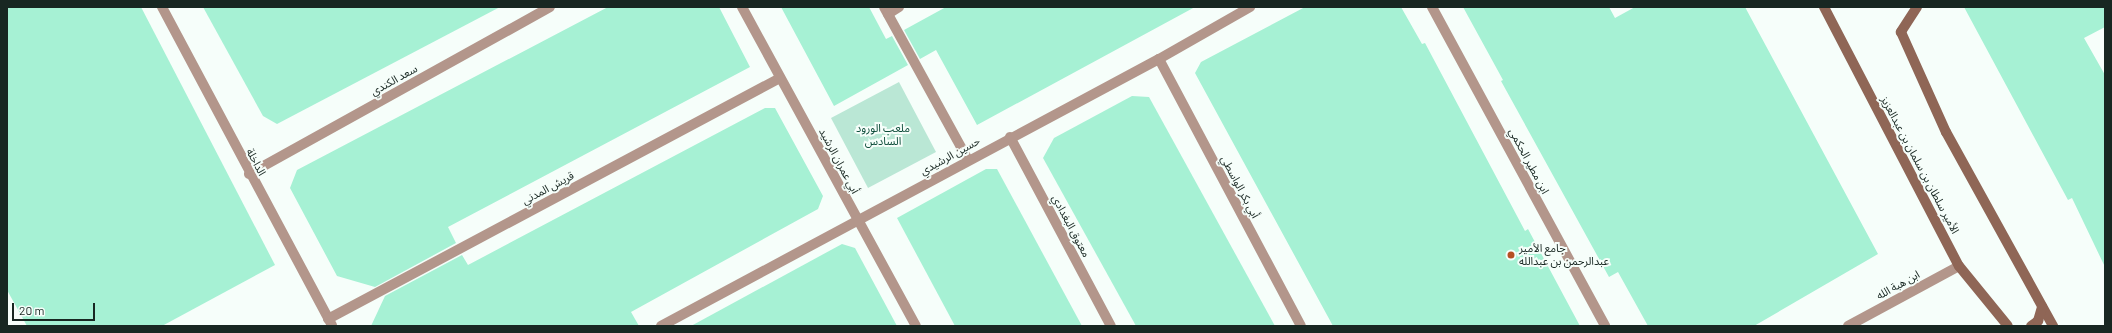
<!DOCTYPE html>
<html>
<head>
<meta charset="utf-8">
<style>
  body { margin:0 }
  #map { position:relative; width:2112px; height:333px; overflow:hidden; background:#f6fefa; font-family:Barlow,"Noto Sans Arabic",sans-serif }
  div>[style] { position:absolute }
  .green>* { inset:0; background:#bae7d5 }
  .building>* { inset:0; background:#a6f1d4 }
  .street>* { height:10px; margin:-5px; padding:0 5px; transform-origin:5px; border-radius:5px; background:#b3968b }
  .secondary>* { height:10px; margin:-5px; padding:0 5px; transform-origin:5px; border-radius:5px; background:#8f6656 }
  .dots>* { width:11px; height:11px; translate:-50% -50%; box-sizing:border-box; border:2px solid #f6fefa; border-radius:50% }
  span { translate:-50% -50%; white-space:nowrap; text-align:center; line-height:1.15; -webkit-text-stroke:4px #f6fefa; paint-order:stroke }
  .street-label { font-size:11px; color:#182722 }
  .park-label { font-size:11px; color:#0d4c3a }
  .poi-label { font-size:11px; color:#182722 }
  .left { translate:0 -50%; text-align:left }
  .frame { position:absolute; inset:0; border:8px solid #182722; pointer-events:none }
  .scale { position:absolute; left:12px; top:303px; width:83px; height:18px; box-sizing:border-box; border:2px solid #182722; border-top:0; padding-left:5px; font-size:12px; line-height:14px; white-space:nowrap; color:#182722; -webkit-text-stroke:3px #f6fefa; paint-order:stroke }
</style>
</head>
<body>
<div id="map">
  <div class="green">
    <div style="clip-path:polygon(899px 82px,936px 152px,868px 188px,831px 118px)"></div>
  </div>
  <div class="building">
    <div style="clip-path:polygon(7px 7px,141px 7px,275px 265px,162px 326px,27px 326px,7px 290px)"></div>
    <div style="clip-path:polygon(203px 7px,500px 7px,277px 124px,263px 116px)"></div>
    <div style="clip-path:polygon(608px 7px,719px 7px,750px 67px,448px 227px,456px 243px,375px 287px,337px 276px,290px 188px,297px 170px)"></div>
    <div style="clip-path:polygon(781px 7px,869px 7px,886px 39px,892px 36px,908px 65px,834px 106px)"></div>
    <div style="clip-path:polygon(946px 7px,1195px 7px,977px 125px,936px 50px,920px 59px,904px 30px)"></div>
    <div style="clip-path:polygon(1305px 7px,1401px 7px,1422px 44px,1425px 43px,1525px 231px,1528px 229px,1580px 326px,1333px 326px,1195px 73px,1201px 62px)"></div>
    <div style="clip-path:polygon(1463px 7px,1609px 7px,1615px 18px,1635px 7px,1745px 7px,1878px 254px,1754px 326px,1648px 326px,1618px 272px,1609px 277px,1501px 81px,1503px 80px)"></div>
    <div style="clip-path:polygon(1964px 7px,2105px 7px,2105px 27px,2084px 38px,2105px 75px,2105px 267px,2072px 198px,2068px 200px)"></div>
    <div style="clip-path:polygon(1132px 96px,1149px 97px,1275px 326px,1136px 326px,1043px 158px,1054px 138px)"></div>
    <div style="clip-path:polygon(765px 108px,775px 108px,823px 196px,818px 209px,631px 312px,639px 326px,371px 326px,385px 296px,462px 255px,468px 265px)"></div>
    <div style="clip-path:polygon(986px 169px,997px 169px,1082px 326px,955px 326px,897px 218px)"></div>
    <div style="clip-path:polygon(842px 244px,855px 248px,897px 326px,691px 326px)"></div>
  </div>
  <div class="street">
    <div style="left:162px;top:7px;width:361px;rotate:61.9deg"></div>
    <div style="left:742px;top:7px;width:363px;rotate:61.4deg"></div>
    <div style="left:884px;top:7px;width:175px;rotate:61.2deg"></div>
    <div style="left:1432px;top:7px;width:363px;rotate:61.5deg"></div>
    <div style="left:888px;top:14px;width:13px;rotate:-32deg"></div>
    <div style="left:1159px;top:59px;width:302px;rotate:62deg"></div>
    <div style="left:1010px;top:137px;width:214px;rotate:61.9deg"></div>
    <div style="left:249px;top:174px;width:344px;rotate:-29deg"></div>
    <div style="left:328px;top:319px;width:512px;rotate:-28.07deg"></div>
    <div style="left:661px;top:326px;width:565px;rotate:-28.2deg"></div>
    <div style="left:1159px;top:59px;width:105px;rotate:-29.7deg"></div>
    <div style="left:1848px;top:326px;width:126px;rotate:-28.4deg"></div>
  </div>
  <div class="secondary">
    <div style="left:1824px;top:7px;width:292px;rotate:62.5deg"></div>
    <div style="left:1959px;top:266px;width:77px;rotate:50.8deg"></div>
    <div style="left:1917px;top:7px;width:30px;rotate:123deg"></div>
    <div style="left:1901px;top:32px;width:110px;rotate:65.8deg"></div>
    <div style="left:1946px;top:132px;width:222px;rotate:61.1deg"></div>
    <div style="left:2031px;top:326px;width:9px;rotate:-36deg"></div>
    <div style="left:2038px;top:321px;width:15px;rotate:-74deg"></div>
  </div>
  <div class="dots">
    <div style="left:1511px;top:255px;background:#b65023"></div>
  </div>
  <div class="street-label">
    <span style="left:394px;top:80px;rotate:-29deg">سعد الكندي</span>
    <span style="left:950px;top:156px;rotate:-29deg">حسين الرشيدي</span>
    <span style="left:839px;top:161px;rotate:62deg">أبي عمران الرشيد</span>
    <span style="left:1529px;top:161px;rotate:62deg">ابن مطير الحكمي</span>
    <span style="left:256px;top:162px;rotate:62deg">الداخلة</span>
    <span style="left:1920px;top:165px;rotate:62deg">الأمير سلطان بن سلمان بن عبدالعزيز</span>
    <span style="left:1240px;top:187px;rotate:62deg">أبي بكر الواسطي</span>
    <span style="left:548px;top:188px;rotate:-28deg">قريش المدني</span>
    <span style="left:1071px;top:226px;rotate:62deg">معتوق البغدادي</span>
    <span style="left:1898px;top:285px;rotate:-29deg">ابن هبة الله</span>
  </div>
  <div class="park-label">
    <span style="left:883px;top:135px">ملعب الورود<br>السادس</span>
  </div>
  <div class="poi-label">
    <span class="left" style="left:1519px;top:255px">جامع الأمير<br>عبدالرحمن بن عبدالله</span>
  </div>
  <div class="frame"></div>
  <div class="scale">20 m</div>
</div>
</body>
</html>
